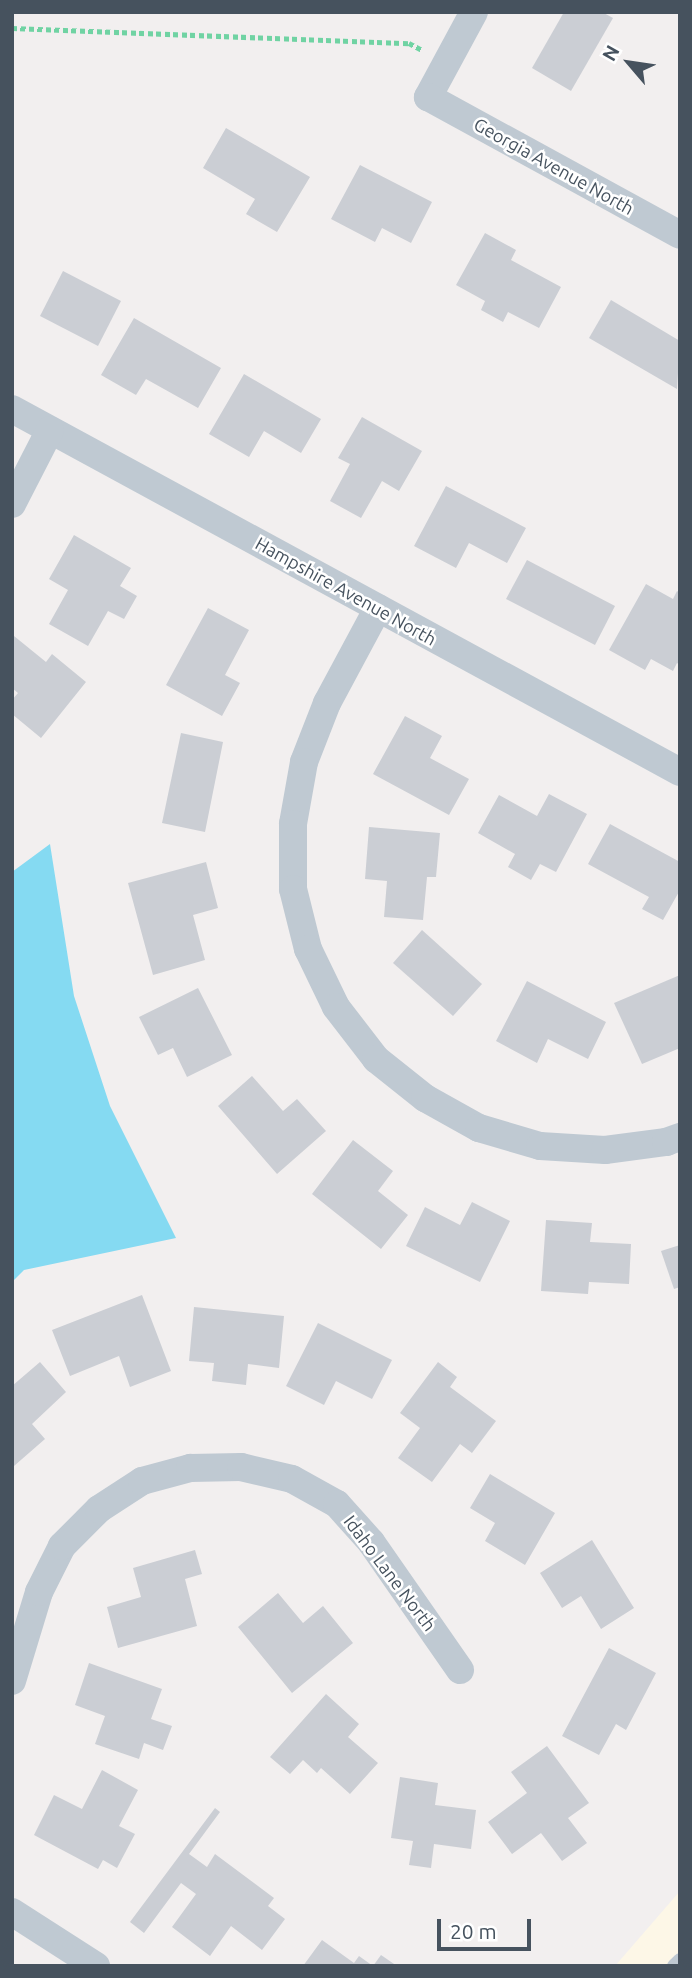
<!DOCTYPE html>
<html>
<head>
<meta charset="utf-8">
<style>
  body { margin:0 }
  #map { position:relative; width:692px; height:1978px; overflow:hidden; background:#f2efef; font-family:Ubuntu,sans-serif }
  div>[style] { position:absolute }
  .commercial>* { inset:0; background:#fdf7e7 }
  .water>* { inset:0; background:#85daf2 }
  .building>* { inset:0; background:#cbced4 }
  .path>* { height:4.5px; margin-top:-2.25px; transform-origin:0; background:repeating-linear-gradient(90deg,#70d3a3 0 5px,transparent 0 8.5px) }
  .service>* { height:14px; margin:-7px; padding:0 7px; transform-origin:7px; border-radius:7px; background:#bfc9d2 }
  .minor>* { height:28px; margin:-14px; padding:0 14px; transform-origin:14px; border-radius:14px; background:#bfc9d2 }
  span { translate:-50% -50%; white-space:nowrap; text-align:center; line-height:1.15; -webkit-text-stroke:5px #fff; paint-order:stroke }
  .street-label { font-size:18px; color:#46525e }
  .frame { position:absolute; inset:0; border:14px solid #46525e; pointer-events:none }
  .north { position:absolute; left:594px; top:28px; width:70px; height:70px; -webkit-text-stroke:5px #fff; paint-order:stroke; rotate:299deg; font-size:19px; font-weight:700; line-height:28px; text-align:center; color:#46525e }
  .north::after { content:''; display:block; margin:auto; width:24px; height:32px; background:#46525e; clip-path:polygon(50% 0,100% 100%,50% 72%,0 100%) }
  .scale { position:absolute; left:437px; top:1919px; width:94px; height:32px; box-sizing:border-box; border:4px solid #46525e; border-top:0; padding-left:9px; font-size:21px; line-height:24px; white-space:nowrap; color:#46525e; -webkit-text-stroke:5px #fff; paint-order:stroke }
</style>
</head>
<body>
<div id="map">
  <div class="commercial">
    <div style="clip-path:polygon(680px 1891px,680px 1966px,615px 1966px)"></div>
  </div>
  <div class="water">
    <div style="clip-path:polygon(50px 844px,74px 996px,110px 1106px,176px 1238px,24px 1270px,12px 1282px,12px 872px)"></div>
  </div>
  <div class="building">
    <div style="clip-path:polygon(564px 12px,602px 12px,613px 18px,571px 91px,532px 68px)"></div>
    <div style="clip-path:polygon(226px 128px,310px 177px,277px 232px,246px 214px,255px 199px,203px 168px)"></div>
    <div style="clip-path:polygon(360px 165px,432px 202px,411px 243px,382px 228px,375px 242px,331px 219px)"></div>
    <div style="clip-path:polygon(485px 233px,516px 250px,511px 260px,561px 287px,539px 328px,508px 312px,503px 322px,481px 310px,485px 301px,456px 285px)"></div>
    <div style="clip-path:polygon(63px 271px,121px 301px,98px 346px,40px 316px)"></div>
    <div style="clip-path:polygon(611px 300px,680px 341px,677px 389px,589px 338px)"></div>
    <div style="clip-path:polygon(134px 318px,221px 368px,198px 408px,146px 379px,136px 395px,101px 375px)"></div>
    <div style="clip-path:polygon(244px 374px,321px 419px,301px 453px,264px 431px,249px 457px,209px 434px)"></div>
    <div style="clip-path:polygon(362px 417px,422px 451px,399px 491px,382px 481px,361px 518px,330px 501px,350px 464px,338px 458px)"></div>
    <div style="clip-path:polygon(446px 486px,526px 528px,507px 563px,469px 543px,456px 568px,414px 546px)"></div>
    <div style="clip-path:polygon(74px 535px,131px 568px,120px 586px,137px 596px,124px 619px,108px 611px,88px 646px,49px 624px,68px 590px,49px 579px)"></div>
    <div style="clip-path:polygon(527px 560px,615px 606px,595px 645px,506px 599px)"></div>
    <div style="clip-path:polygon(646px 584px,673px 599px,677px 591px,680px 593px,680px 665px,677px 663px,673px 671px,651px 659px,645px 670px,609px 650px)"></div>
    <div style="clip-path:polygon(208px 608px,249px 630px,225px 675px,240px 683px,222px 716px,166px 685px)"></div>
    <div style="clip-path:polygon(14px 636px,46px 662px,52px 654px,86px 682px,41px 738px,12px 714px,12px 700px,18px 693px,12px 688px)"></div>
    <div style="clip-path:polygon(405px 716px,442px 736px,430px 758px,469px 779px,449px 815px,373px 774px)"></div>
    <div style="clip-path:polygon(181px 733px,223px 742px,205px 832px,162px 823px)"></div>
    <div style="clip-path:polygon(549px 794px,587px 814px,556px 872px,540px 864px,531px 880px,508px 867px,515px 854px,478px 833px,499px 795px,537px 816px)"></div>
    <div style="clip-path:polygon(610px 824px,680px 862px,680px 890px,663px 920px,642px 909px,649px 897px,588px 864px)"></div>
    <div style="clip-path:polygon(369px 827px,440px 833px,436px 877px,427px 877px,423px 920px,384px 917px,387px 881px,365px 879px)"></div>
    <div style="clip-path:polygon(206px 862px,218px 908px,193px 915px,205px 960px,153px 975px,128px 883px)"></div>
    <div style="clip-path:polygon(422px 930px,482px 984px,453px 1016px,393px 963px)"></div>
    <div style="clip-path:polygon(680px 975px,680px 1048px,642px 1064px,614px 1003px)"></div>
    <div style="clip-path:polygon(527px 981px,606px 1022px,588px 1059px,548px 1039px,537px 1063px,496px 1041px)"></div>
    <div style="clip-path:polygon(198px 988px,232px 1055px,187px 1077px,173px 1048px,158px 1055px,139px 1017px)"></div>
    <div style="clip-path:polygon(252px 1076px,283px 1111px,297px 1099px,326px 1131px,277px 1174px,218px 1106px)"></div>
    <div style="clip-path:polygon(353px 1140px,393px 1171px,378px 1191px,408px 1215px,381px 1249px,312px 1194px)"></div>
    <div style="clip-path:polygon(472px 1202px,510px 1221px,480px 1282px,406px 1246px,425px 1207px,460px 1225px)"></div>
    <div style="clip-path:polygon(546px 1220px,592px 1223px,590px 1242px,631px 1244px,629px 1284px,589px 1282px,588px 1294px,541px 1291px)"></div>
    <div style="clip-path:polygon(680px 1245px,680px 1287px,674px 1289px,661px 1251px)"></div>
    <div style="clip-path:polygon(142px 1295px,171px 1371px,130px 1387px,119px 1356px,70px 1376px,52px 1330px)"></div>
    <div style="clip-path:polygon(194px 1307px,284px 1316px,279px 1368px,248px 1364px,246px 1385px,212px 1381px,214px 1363px,189px 1361px)"></div>
    <div style="clip-path:polygon(318px 1323px,392px 1360px,372px 1399px,336px 1381px,324px 1405px,286px 1386px)"></div>
    <div style="clip-path:polygon(40px 1362px,66px 1392px,32px 1424px,45px 1439px,14px 1466px,12px 1386px)"></div>
    <div style="clip-path:polygon(438px 1362px,457px 1377px,450px 1387px,496px 1421px,472px 1453px,460px 1444px,432px 1482px,398px 1458px,420px 1428px,400px 1413px)"></div>
    <div style="clip-path:polygon(490px 1474px,555px 1513px,525px 1565px,485px 1541px,495px 1523px,470px 1508px)"></div>
    <div style="clip-path:polygon(592px 1540px,634px 1608px,601px 1629px,581px 1596px,562px 1608px,540px 1573px)"></div>
    <div style="clip-path:polygon(195px 1550px,202px 1574px,185px 1579px,197px 1626px,118px 1648px,107px 1607px,141px 1597px,133px 1568px)"></div>
    <div style="clip-path:polygon(278px 1593px,303px 1623px,323px 1606px,353px 1643px,292px 1693px,238px 1627px)"></div>
    <div style="clip-path:polygon(609px 1648px,656px 1673px,626px 1730px,616px 1724px,599px 1755px,562px 1736px)"></div>
    <div style="clip-path:polygon(89px 1663px,162px 1689px,151px 1719px,172px 1726px,163px 1750px,144px 1743px,139px 1759px,95px 1744px,105px 1716px,75px 1705px)"></div>
    <div style="clip-path:polygon(326px 1694px,359px 1724px,348px 1737px,378px 1763px,350px 1794px,321px 1768px,317px 1773px,303px 1760px,290px 1774px,270px 1757px)"></div>
    <div style="clip-path:polygon(547px 1746px,589px 1803px,568px 1818px,587px 1843px,562px 1861px,541px 1833px,512px 1854px,488px 1822px,527px 1793px,511px 1772px)"></div>
    <div style="clip-path:polygon(102px 1770px,138px 1790px,119px 1826px,135px 1834px,117px 1868px,103px 1860px,98px 1869px,34px 1835px,54px 1795px,82px 1809px)"></div>
    <div style="clip-path:polygon(400px 1777px,438px 1783px,435px 1805px,476px 1810px,471px 1849px,434px 1844px,431px 1868px,409px 1865px,413px 1841px,391px 1838px)"></div>
    <div style="clip-path:polygon(215px 1808px,220px 1812px,189px 1854px,207px 1867px,215px 1854px,274px 1898px,268px 1906px,285px 1919px,262px 1950px,231px 1926px,210px 1956px,172px 1927px,196px 1894px,181px 1883px,144px 1933px,130px 1922px)"></div>
    <div style="clip-path:polygon(322px 1940px,354px 1963px,359px 1956px,373px 1966px,303px 1966px)"></div>
    <div style="clip-path:polygon(381px 1955px,397px 1966px,373px 1966px)"></div>
  </div>
  <div class="path">
    <div style="left:12px;top:28px;width:397px;rotate:2.2deg"></div>
    <div style="left:409px;top:43px;width:15px;rotate:28deg"></div>
  </div>
  <div class="service">
    <div style="left:674px;top:1966px;width:8px;rotate:-45deg"></div>
  </div>
  <div class="minor">
    <div style="left:474px;top:12px;width:97px;rotate:118.4deg"></div>
    <div style="left:428px;top:97px;width:287px;rotate:28.7deg"></div>
    <div style="left:12px;top:409px;width:760px;rotate:28.52deg"></div>
    <div style="left:12px;top:504px;width:83px;rotate:-62.8deg"></div>
    <div style="left:378px;top:608px;width:108px;rotate:118.2deg"></div>
    <div style="left:327px;top:703px;width:63px;rotate:111.3deg"></div>
    <div style="left:304px;top:762px;width:63px;rotate:100.1deg"></div>
    <div style="left:293px;top:824px;width:65px;rotate:90deg"></div>
    <div style="left:293px;top:889px;width:62px;rotate:76deg"></div>
    <div style="left:308px;top:949px;width:64px;rotate:64.2deg"></div>
    <div style="left:336px;top:1007px;width:66px;rotate:52.4deg"></div>
    <div style="left:376px;top:1059px;width:63px;rotate:38.5deg"></div>
    <div style="left:425px;top:1098px;width:62px;rotate:29.1deg"></div>
    <div style="left:479px;top:1128px;width:64px;rotate:16.4deg"></div>
    <div style="left:540px;top:1146px;width:65px;rotate:3.5deg"></div>
    <div style="left:605px;top:1150px;width:62px;rotate:-7.5deg"></div>
    <div style="left:666px;top:1142px;width:15px;rotate:-20deg"></div>
    <div style="left:12px;top:1681px;width:93px;rotate:-73.1deg"></div>
    <div style="left:39px;top:1592px;width:51px;rotate:-63.4deg"></div>
    <div style="left:62px;top:1546px;width:52px;rotate:-45deg"></div>
    <div style="left:99px;top:1509px;width:51px;rotate:-33.1deg"></div>
    <div style="left:142px;top:1481px;width:50px;rotate:-15.2deg"></div>
    <div style="left:190px;top:1468px;width:51px;rotate:-1.1deg"></div>
    <div style="left:241px;top:1467px;width:52px;rotate:13.2deg"></div>
    <div style="left:292px;top:1479px;width:51px;rotate:29.1deg"></div>
    <div style="left:337px;top:1504px;width:51px;rotate:48.2deg"></div>
    <div style="left:371px;top:1542px;width:156px;rotate:55.2deg"></div>
    <div style="left:12px;top:1912px;width:100px;rotate:32.7deg"></div>
  </div>
  <div class="street-label">
    <span style="left:554px;top:166px;rotate:29deg">Georgia Avenue North</span>
    <span style="left:346px;top:591px;rotate:29deg">Hampshire Avenue North</span>
    <span style="left:390px;top:1573px;rotate:53deg">Idaho Lane North</span>
  </div>
  <div class="frame"></div>
  <div class="north">N</div>
  <div class="scale">20 m</div>
</div>
</body>
</html>
